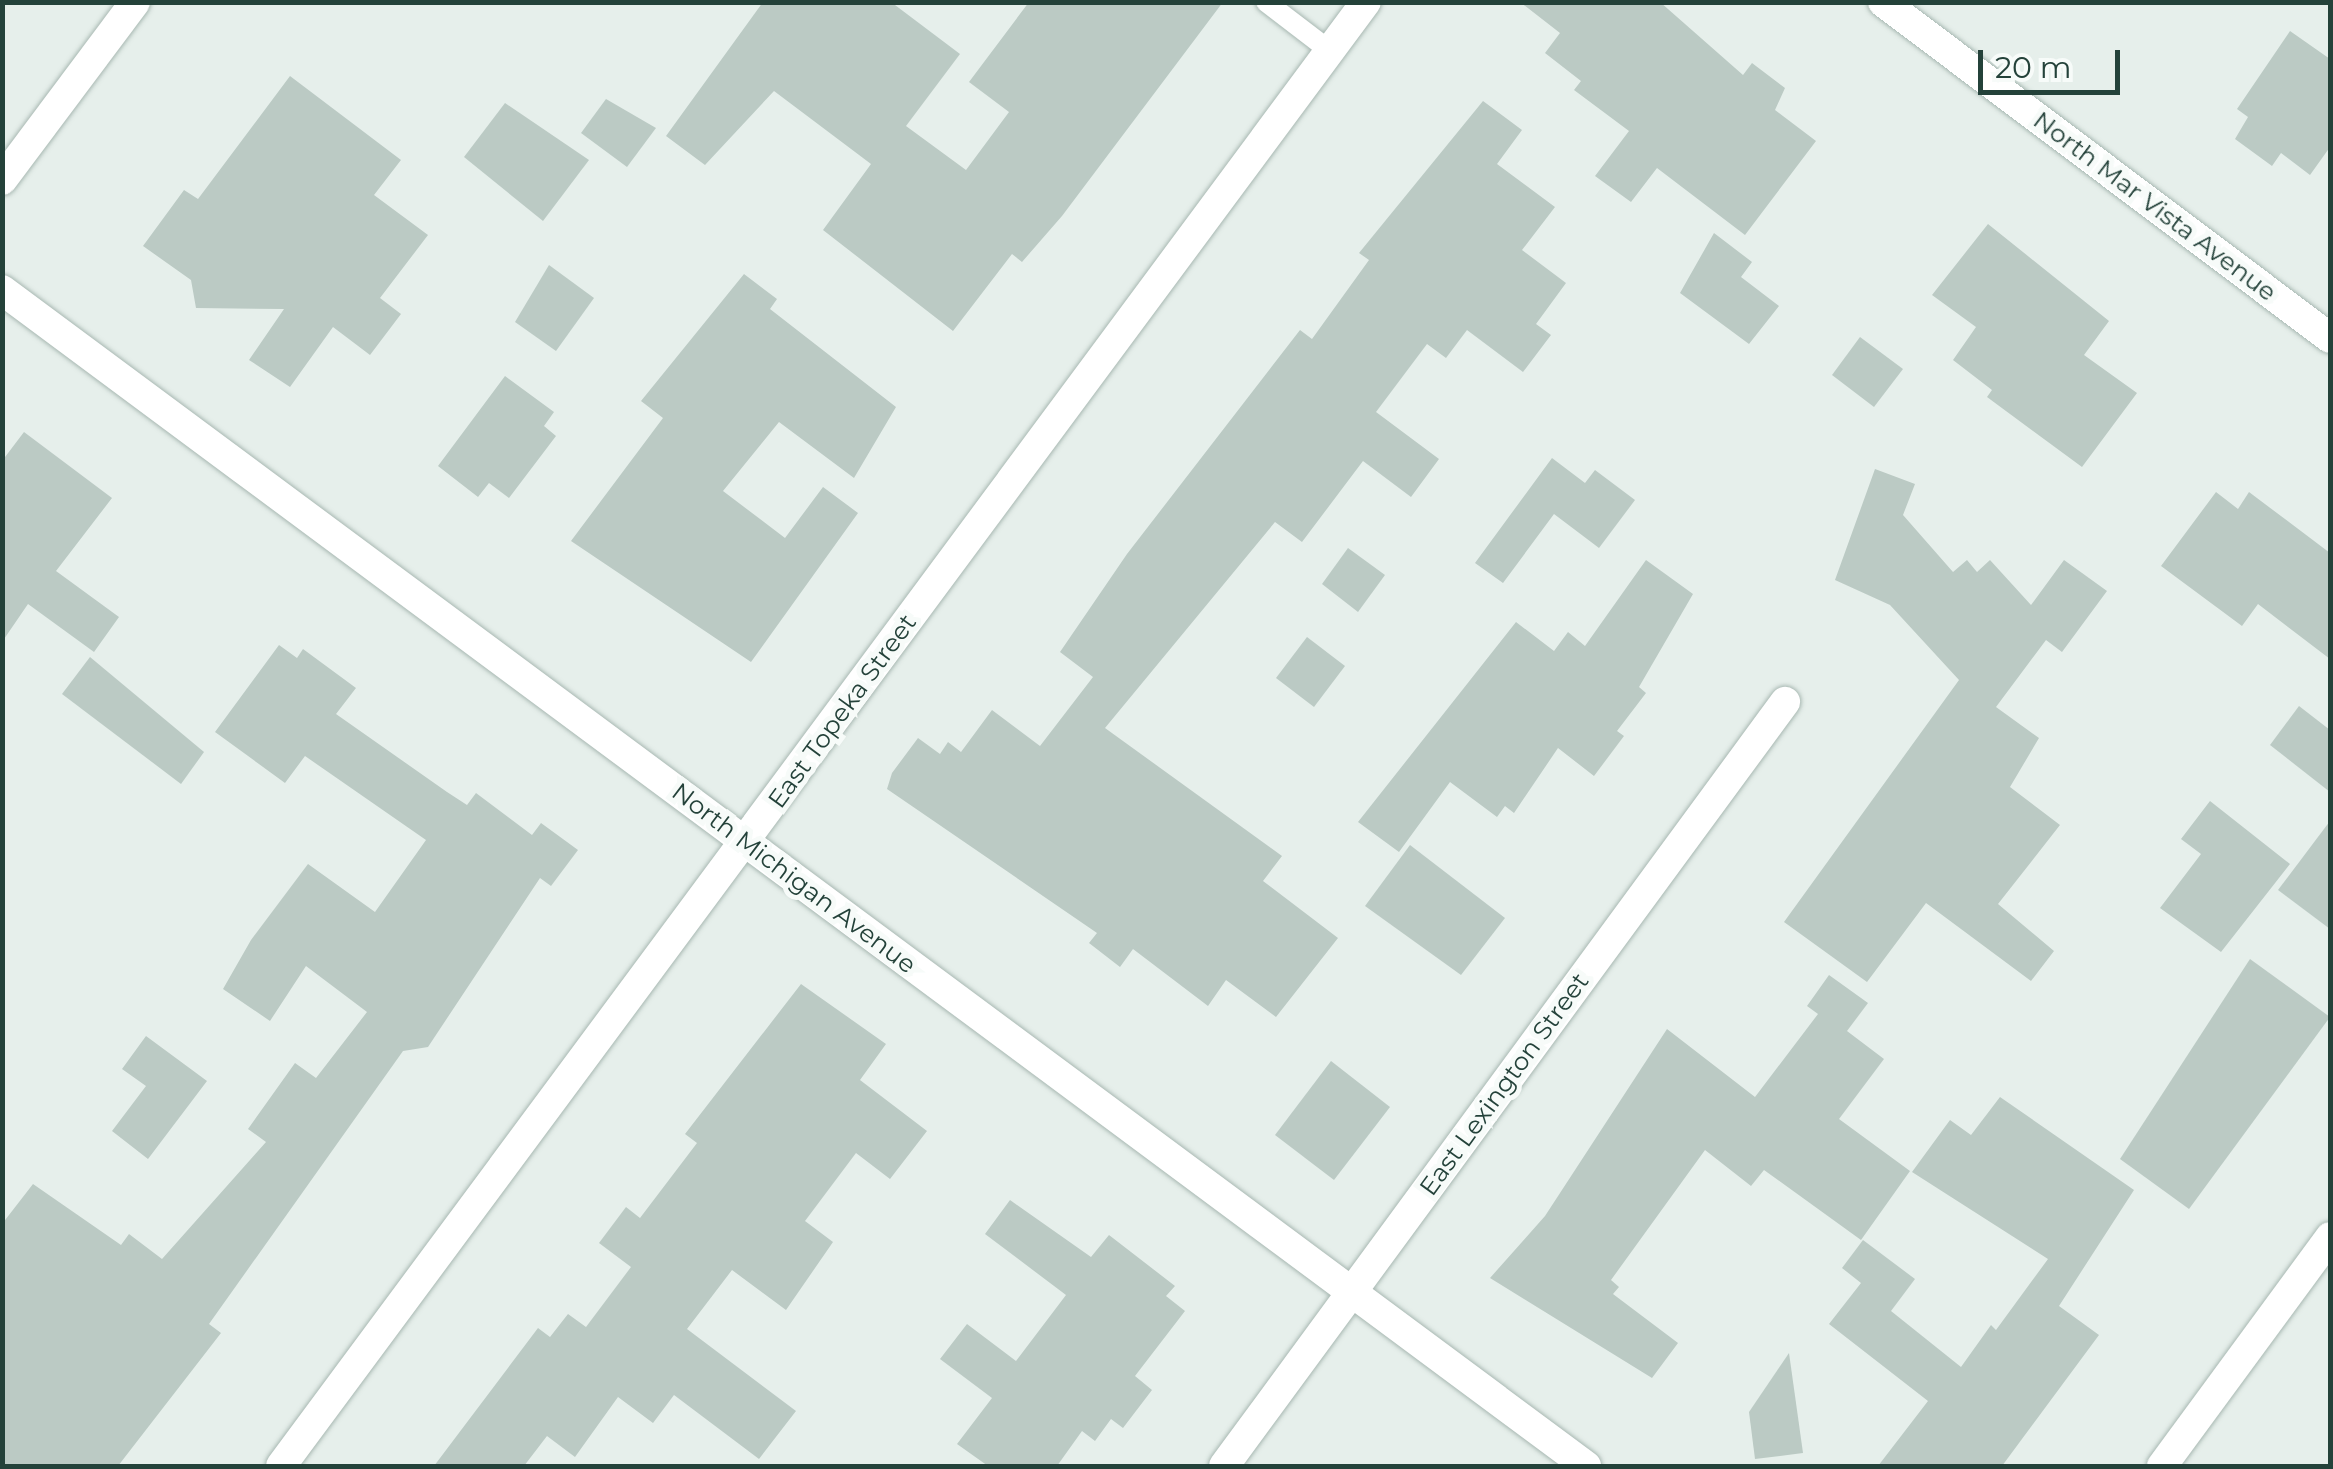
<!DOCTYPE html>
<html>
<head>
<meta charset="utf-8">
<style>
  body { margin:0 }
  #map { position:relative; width:2333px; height:1469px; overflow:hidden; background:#e6efeb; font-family:Montserrat,sans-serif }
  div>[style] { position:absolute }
  .building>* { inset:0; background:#bbcac4 }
  .roads { filter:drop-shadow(0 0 2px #a8b8b2) drop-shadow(0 0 2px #a8b8b2) }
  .service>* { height:20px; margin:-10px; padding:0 10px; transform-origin:10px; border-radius:10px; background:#fff }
  .minor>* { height:30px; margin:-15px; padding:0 15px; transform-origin:15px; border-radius:15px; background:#fff }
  span { translate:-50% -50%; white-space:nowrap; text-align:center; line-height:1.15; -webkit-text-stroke:10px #f7fbf9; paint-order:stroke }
  .street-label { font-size:25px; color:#24423a }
  .frame { position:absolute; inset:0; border:5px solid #24423a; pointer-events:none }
  .scale { position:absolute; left:1978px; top:50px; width:142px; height:45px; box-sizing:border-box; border:5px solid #24423a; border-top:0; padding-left:12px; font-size:30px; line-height:35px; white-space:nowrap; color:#24423a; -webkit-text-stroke:8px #f7fbf9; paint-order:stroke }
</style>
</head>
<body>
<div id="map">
  <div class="building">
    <div style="clip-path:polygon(763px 2px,891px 2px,960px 54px,906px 126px,966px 170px,1009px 112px,969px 82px,1029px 2px,1223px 2px,1062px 216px,1022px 262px,1012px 254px,953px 331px,823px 230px,871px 164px,774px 91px,705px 165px,666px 136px)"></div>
    <div style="clip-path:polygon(1520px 2px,1660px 2px,1743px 75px,1752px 63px,1785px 88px,1775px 110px,1816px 141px,1745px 235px,1657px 168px,1631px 202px,1595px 176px,1629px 131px,1574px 90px,1581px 81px,1545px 53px,1560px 33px)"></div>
    <div style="clip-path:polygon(2290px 31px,2330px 59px,2330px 147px,2310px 175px,2281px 153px,2272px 166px,2235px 139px,2248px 117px,2237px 109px)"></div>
    <div style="clip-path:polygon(290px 76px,401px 160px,374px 195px,428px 235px,380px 298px,401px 314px,370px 355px,333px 327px,290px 387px,249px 360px,284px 309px,196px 308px,191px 280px,143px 246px,184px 190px,198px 199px)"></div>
    <div style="clip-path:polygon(606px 99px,656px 128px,627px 167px,581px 133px)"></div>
    <div style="clip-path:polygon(1483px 101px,1522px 130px,1497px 164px,1555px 207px,1522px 250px,1566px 283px,1536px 324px,1551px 335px,1523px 372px,1467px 330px,1446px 358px,1427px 344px,1376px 412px,1439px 459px,1411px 497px,1363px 461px,1302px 542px,1275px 522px,1105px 728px,1282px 856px,1263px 881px,1338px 938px,1276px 1017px,1226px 980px,1208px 1006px,1133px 949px,1120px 967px,1089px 943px,1097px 933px,887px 789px,892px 773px,918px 738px,940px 754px,948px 742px,961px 752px,992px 710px,1040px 746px,1093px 677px,1060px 652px,1127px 554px,1300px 330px,1312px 339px,1369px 260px,1359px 253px)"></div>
    <div style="clip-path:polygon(505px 103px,589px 160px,543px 221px,464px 157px)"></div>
    <div style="clip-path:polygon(1988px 224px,2109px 321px,2084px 355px,2137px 393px,2082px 467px,1987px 397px,1992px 390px,1953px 360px,1976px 327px,1932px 295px)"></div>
    <div style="clip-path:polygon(1714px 233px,1752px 262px,1741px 277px,1779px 306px,1749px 344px,1680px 293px)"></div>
    <div style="clip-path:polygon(549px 265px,594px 298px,556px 351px,515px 322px)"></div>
    <div style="clip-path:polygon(744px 274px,777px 299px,770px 309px,896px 407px,854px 478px,779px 422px,723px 491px,785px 538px,823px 487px,858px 513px,751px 662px,571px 541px,663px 418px,641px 401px)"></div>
    <div style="clip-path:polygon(1860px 337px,1903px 369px,1874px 407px,1832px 375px)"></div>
    <div style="clip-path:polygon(505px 376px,554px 412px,544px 426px,556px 436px,509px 498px,489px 483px,478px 497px,438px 466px)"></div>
    <div style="clip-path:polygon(24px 432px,112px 498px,56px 571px,119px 617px,94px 652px,28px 604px,2px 642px,2px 461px)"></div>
    <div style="clip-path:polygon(1552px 458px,1585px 483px,1595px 470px,1635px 500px,1599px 548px,1554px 514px,1503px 583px,1475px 563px)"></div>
    <div style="clip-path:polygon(1875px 469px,1915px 484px,1903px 515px,1953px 572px,1967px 560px,1977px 572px,1990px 560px,2031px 605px,2064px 560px,2107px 591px,2062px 652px,2046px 640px,1996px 707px,2039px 738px,2010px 787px,2060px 825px,1998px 904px,2054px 951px,2031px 981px,1926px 903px,1867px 982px,1784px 922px,1959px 680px,1890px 605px,1835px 580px)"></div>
    <div style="clip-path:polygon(2216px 492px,2238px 509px,2249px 492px,2330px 553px,2330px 659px,2258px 604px,2242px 626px,2161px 566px)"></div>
    <div style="clip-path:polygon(1348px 548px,1385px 575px,1358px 612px,1322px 584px)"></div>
    <div style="clip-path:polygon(1646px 560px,1693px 594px,1639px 687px,1646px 693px,1617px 731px,1624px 736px,1594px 776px,1558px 748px,1514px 813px,1505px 806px,1497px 817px,1450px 782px,1399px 852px,1358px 822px,1516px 622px,1554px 651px,1568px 632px,1585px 646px)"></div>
    <div style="clip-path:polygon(1307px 637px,1345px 666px,1314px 707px,1276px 678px)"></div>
    <div style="clip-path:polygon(279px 645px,297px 658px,303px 649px,356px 688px,336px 714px,447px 792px,467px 805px,476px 793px,532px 835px,541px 823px,578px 850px,551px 886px,540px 878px,428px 1047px,403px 1051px,209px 1324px,221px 1333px,118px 1466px,2px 1466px,2px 1224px,33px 1184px,121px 1245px,129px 1234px,162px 1259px,266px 1142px,248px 1129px,295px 1063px,316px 1078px,367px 1012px,306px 966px,270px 1021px,223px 989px,251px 940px,308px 864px,375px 912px,426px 840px,305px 756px,285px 783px,215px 732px)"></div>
    <div style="clip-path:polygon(90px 657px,204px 752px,181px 784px,62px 694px)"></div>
    <div style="clip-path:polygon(2299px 706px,2330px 730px,2330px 792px,2270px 745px)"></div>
    <div style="clip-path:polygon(2210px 801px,2290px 864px,2221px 952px,2160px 908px,2201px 854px,2181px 839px)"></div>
    <div style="clip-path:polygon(2330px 821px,2330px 929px,2278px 890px)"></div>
    <div style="clip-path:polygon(1410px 845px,1505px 918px,1461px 975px,1365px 906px)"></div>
    <div style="clip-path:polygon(2250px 959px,2330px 1017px,2189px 1209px,2120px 1159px)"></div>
    <div style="clip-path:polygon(1829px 975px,1868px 1003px,1847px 1031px,1884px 1059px,1839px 1119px,1910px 1171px,1861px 1240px,1764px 1170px,1751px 1186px,1705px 1150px,1611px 1280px,1619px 1287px,1613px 1294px,1678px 1343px,1652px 1378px,1490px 1278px,1545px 1216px,1667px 1029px,1755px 1097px,1818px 1014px,1807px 1006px)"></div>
    <div style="clip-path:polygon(801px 984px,886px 1044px,860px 1080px,927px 1131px,890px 1179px,856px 1153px,805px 1221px,833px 1242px,786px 1310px,732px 1270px,687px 1329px,796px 1411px,759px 1459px,674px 1395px,653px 1423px,618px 1397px,575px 1457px,547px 1436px,524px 1466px,434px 1466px,538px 1328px,550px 1337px,568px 1314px,586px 1327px,631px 1267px,599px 1243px,626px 1207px,640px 1218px,697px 1143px,685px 1134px)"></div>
    <div style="clip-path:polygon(146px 1036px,207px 1081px,148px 1159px,112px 1131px,146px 1086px,122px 1069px)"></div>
    <div style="clip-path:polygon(1331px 1061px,1390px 1107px,1334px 1180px,1275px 1135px)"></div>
    <div style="clip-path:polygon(2000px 1097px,2134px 1190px,2059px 1306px,2099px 1335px,2002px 1466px,1878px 1466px,1928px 1401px,1829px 1324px,1861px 1283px,1842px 1268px,1863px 1240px,1915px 1279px,1891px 1311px,1961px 1367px,1991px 1325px,1996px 1330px,2048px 1259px,1912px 1172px,1950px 1120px,1971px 1135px)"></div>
    <div style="clip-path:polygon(1010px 1200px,1091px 1257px,1109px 1235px,1175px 1286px,1166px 1296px,1185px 1311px,1135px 1376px,1152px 1390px,1123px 1428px,1111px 1419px,1095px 1441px,1082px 1431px,1057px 1466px,988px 1466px,957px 1444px,992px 1398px,940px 1359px,967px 1324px,1016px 1361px,1066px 1295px,985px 1234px)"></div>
    <div style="clip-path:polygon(1789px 1353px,1803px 1453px,1755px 1459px,1749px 1412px)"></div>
  </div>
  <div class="roads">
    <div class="service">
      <div style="left:1266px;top:2px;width:81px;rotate:37.4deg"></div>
    </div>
    <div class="minor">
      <div style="left:1883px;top:2px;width:559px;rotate:36.93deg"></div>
      <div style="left:2px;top:180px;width:222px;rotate:-53.2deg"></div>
      <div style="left:2px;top:290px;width:1973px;rotate:36.59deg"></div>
      <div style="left:281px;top:1466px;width:1822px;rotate:-53.46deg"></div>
      <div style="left:1224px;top:1466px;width:948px;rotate:-53.71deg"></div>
      <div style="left:2162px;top:1466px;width:284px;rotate:-53.7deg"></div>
    </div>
  </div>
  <div class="street-label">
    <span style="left:2155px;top:206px;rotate:37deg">North Mar Vista Avenue</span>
    <span style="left:842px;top:711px;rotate:-54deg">East Topeka Street</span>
    <span style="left:794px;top:878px;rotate:37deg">North Michigan Avenue</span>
    <span style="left:1504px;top:1084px;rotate:-54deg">East Lexington Street</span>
  </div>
  <div class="frame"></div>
  <div class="scale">20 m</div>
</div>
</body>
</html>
